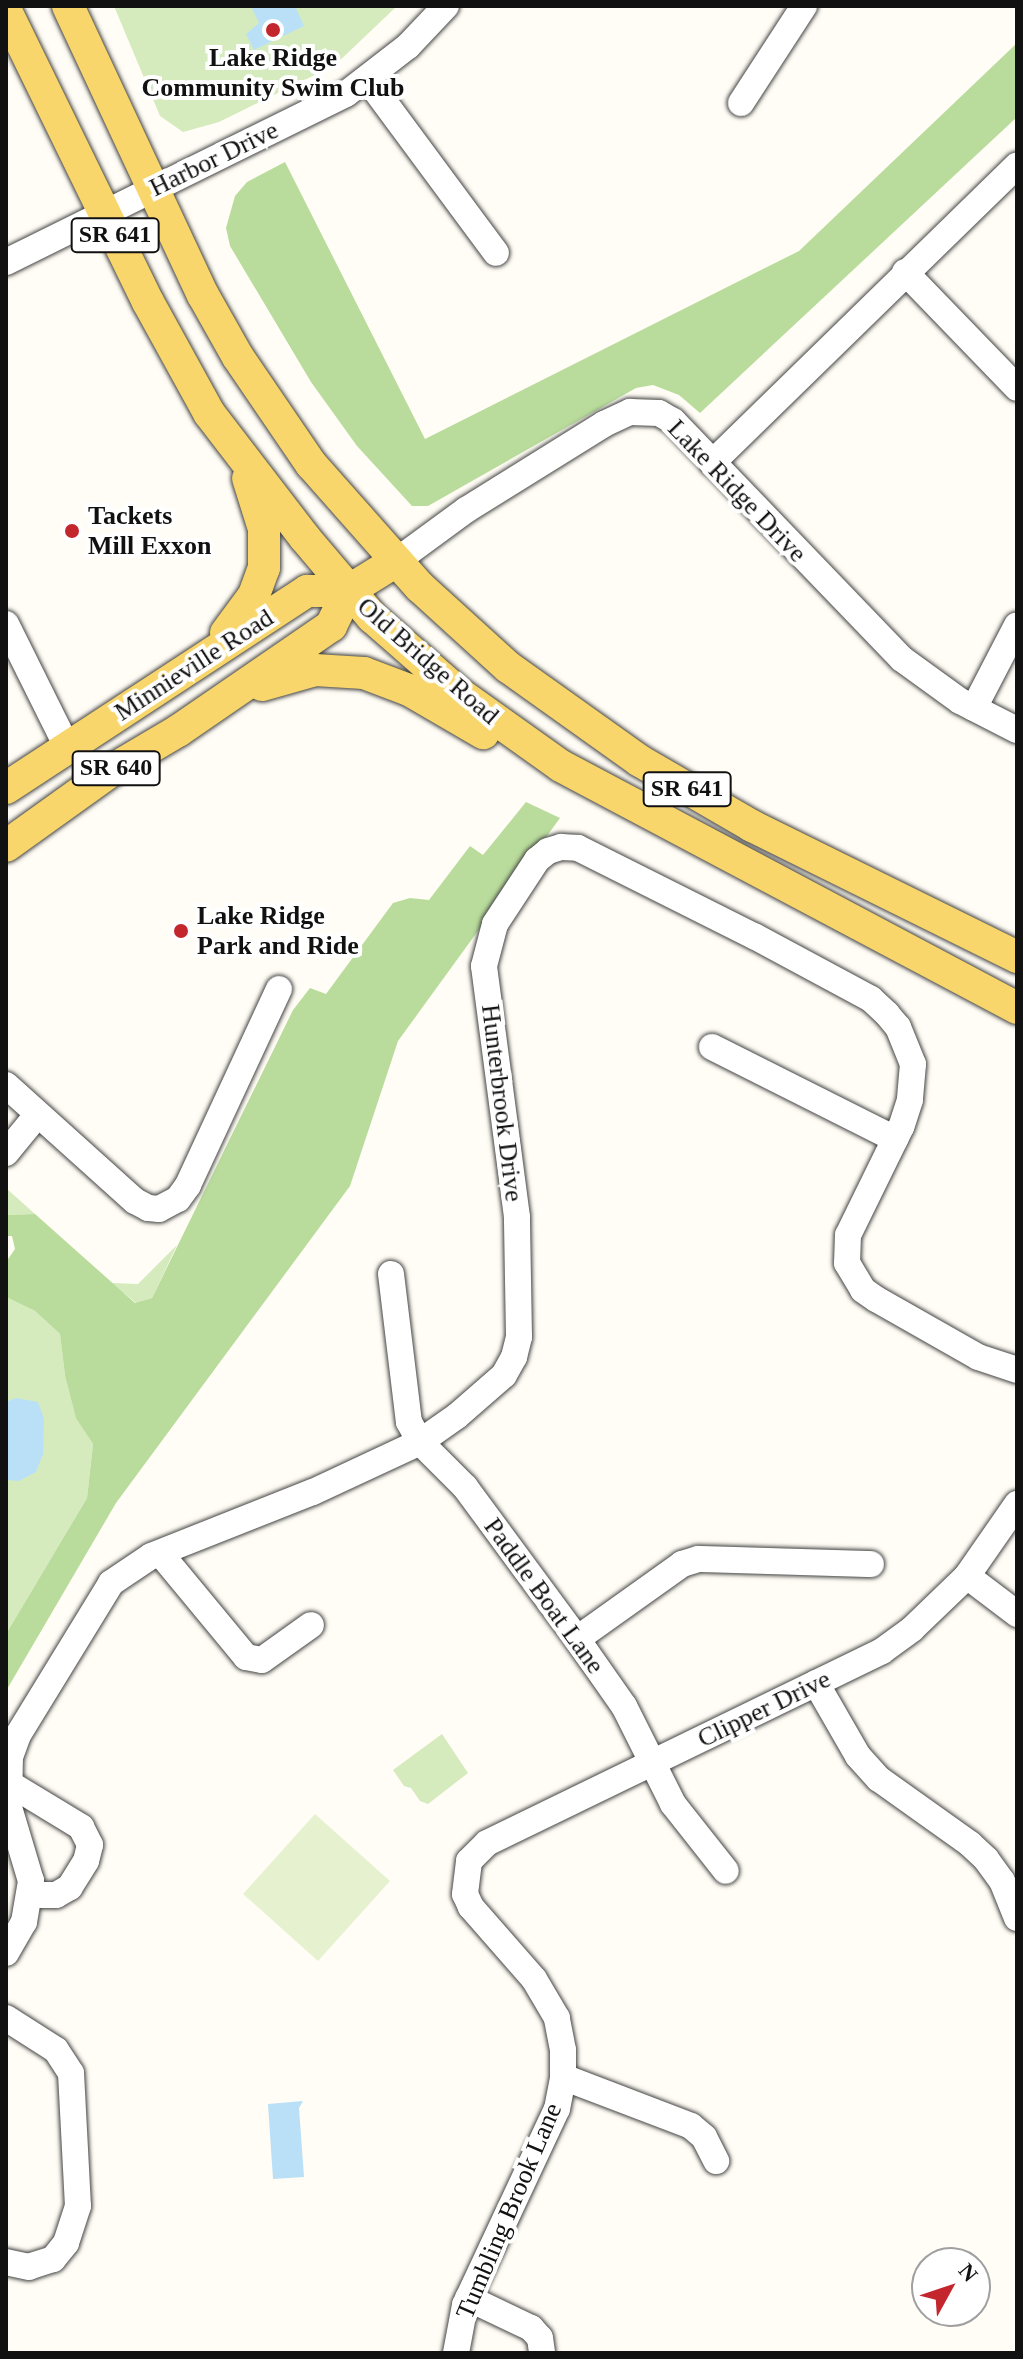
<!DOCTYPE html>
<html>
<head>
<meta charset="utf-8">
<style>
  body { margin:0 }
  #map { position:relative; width:1023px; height:2359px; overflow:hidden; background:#fffdf5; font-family:"Times New Roman",serif }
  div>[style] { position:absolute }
  .green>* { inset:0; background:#d5ebbd }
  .forest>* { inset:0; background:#b9dc9c }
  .pitch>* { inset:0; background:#e6f2cf }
  .water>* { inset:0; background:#b9e0f7 }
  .roads { filter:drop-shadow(0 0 2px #444) drop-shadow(0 0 2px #444) }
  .minor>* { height:26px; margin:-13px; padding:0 13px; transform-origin:13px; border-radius:13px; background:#fff }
  .major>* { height:32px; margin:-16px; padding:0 16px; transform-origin:16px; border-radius:16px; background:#f9d66b }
  .dots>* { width:22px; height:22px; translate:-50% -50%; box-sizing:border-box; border:4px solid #fff; border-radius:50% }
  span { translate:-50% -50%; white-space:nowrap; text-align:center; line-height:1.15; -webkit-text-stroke:8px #fff; paint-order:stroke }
  .shield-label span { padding:2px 6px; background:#fff; border:2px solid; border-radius:6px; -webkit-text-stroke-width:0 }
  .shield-label { font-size:24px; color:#111; font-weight:700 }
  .poi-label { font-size:26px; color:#111; font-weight:700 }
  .left { translate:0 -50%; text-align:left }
  .street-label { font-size:26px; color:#111 }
  .frame { position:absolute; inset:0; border:8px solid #111; pointer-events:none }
  .north { position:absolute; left:911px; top:2247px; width:80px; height:80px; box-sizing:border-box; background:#fff; border:2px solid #a0a0a0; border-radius:50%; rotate:50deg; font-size:22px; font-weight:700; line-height:32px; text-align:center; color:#111 }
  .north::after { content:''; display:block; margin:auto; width:28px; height:36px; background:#c4262e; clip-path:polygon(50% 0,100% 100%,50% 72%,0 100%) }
</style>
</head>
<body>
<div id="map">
  <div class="green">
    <div style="clip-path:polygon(114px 6px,397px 6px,335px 65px,219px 122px,183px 132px,160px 116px)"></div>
    <div style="clip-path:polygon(7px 1189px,35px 1214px,6px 1215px)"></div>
    <div style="clip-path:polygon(177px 1245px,152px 1298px,136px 1303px,112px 1283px,138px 1284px)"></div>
    <div style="clip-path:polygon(6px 1297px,35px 1311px,60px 1334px,65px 1376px,76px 1417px,93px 1444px,87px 1498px,6px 1634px)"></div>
    <div style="clip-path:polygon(442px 1734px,468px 1773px,428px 1804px,420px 1801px,411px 1788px,404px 1786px,393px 1770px)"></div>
  </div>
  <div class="forest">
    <div style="clip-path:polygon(1017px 43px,1017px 117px,700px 413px,679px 395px,653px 385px,636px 388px,428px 506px,412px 506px,357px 446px,311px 382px,230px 246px,226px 228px,235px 196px,247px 182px,285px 162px,425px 439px,799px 251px)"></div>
    <div style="clip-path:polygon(526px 802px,560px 818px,398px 1041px,350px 1186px,116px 1503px,6px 1691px,6px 1634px,87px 1498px,93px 1444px,76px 1418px,65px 1376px,60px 1334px,35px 1311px,6px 1297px,6px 1262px,15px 1249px,12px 1236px,6px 1236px,6px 1215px,35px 1214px,135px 1303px,152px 1298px,293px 1010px,310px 988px,326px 994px,393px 903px,410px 898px,429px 900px,470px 846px,483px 855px)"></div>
  </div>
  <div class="pitch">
    <div style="clip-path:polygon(315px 1814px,390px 1881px,318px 1961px,243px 1894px)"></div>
  </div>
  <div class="water">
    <div style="clip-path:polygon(251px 6px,295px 6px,304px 26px,254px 50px,246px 34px,259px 23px)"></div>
    <div style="clip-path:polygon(16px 1398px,38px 1402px,44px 1419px,43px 1454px,36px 1472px,19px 1481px,6px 1480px,6px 1402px)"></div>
    <div style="clip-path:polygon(303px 2101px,299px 2108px,304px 2177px,273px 2179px,268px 2104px)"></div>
  </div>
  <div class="roads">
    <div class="minor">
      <div style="left:368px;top:80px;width:215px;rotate:53.5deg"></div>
      <div style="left:741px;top:103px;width:116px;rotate:-57deg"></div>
      <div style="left:6px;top:262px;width:379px;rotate:-26.3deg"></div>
      <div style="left:346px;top:94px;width:78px;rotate:-37.7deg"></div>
      <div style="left:408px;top:46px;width:55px;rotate:-46.5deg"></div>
      <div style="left:905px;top:272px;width:161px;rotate:46deg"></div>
      <div style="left:712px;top:463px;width:426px;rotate:-44.3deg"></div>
      <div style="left:395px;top:562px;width:88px;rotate:-36.2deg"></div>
      <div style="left:466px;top:510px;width:163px;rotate:-31.9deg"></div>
      <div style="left:604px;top:424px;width:29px;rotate:-25deg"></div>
      <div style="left:630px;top:412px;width:29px;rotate:2deg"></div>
      <div style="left:659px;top:413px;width:16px;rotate:30deg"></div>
      <div style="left:673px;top:421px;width:330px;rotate:46.1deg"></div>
      <div style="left:902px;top:659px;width:72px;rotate:35.9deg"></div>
      <div style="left:960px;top:701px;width:64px;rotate:27deg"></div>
      <div style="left:6px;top:624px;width:140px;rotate:63.6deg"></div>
      <div style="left:974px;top:708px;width:93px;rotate:-62.6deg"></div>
      <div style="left:712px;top:1047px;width:205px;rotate:26.7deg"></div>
      <div style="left:6px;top:1085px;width:173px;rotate:42deg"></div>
      <div style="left:135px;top:1201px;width:15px;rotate:28deg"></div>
      <div style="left:148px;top:1208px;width:11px;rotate:5deg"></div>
      <div style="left:159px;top:1209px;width:21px;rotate:-28deg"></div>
      <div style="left:178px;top:1199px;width:17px;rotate:-54deg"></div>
      <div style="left:188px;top:1185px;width:216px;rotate:-65.1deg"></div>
      <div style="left:6px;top:1153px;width:50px;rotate:-50.6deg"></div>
      <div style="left:391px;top:1274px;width:149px;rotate:83.1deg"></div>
      <div style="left:409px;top:1422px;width:23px;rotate:61deg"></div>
      <div style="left:420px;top:1442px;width:64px;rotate:45deg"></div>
      <div style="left:465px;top:1487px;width:189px;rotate:53.6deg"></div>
      <div style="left:577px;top:1639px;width:82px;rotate:55deg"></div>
      <div style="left:624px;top:1706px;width:110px;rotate:63.4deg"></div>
      <div style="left:673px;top:1804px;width:85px;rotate:51.7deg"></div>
      <div style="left:160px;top:1553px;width:135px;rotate:50.4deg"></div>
      <div style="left:246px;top:1657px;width:16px;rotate:11deg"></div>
      <div style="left:262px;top:1660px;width:60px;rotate:-35.5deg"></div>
      <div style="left:967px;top:1576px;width:63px;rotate:37.2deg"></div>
      <div style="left:577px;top:1639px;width:129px;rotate:-35.5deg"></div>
      <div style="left:682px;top:1564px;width:17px;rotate:-17deg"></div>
      <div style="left:698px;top:1559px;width:173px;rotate:1.7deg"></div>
      <div style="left:816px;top:1683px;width:84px;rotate:60.1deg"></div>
      <div style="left:858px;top:1756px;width:31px;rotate:48deg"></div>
      <div style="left:879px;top:1779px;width:112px;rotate:35.5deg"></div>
      <div style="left:970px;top:1844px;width:22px;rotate:43deg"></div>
      <div style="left:986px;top:1859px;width:27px;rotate:54deg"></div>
      <div style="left:1002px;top:1881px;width:40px;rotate:68deg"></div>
      <div style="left:7px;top:1782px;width:87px;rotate:31.3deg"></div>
      <div style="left:81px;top:1827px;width:20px;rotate:63deg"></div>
      <div style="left:90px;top:1845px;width:16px;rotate:104deg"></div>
      <div style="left:86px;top:1861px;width:31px;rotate:122deg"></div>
      <div style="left:70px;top:1887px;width:16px;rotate:150deg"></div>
      <div style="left:56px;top:1895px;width:26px;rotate:180deg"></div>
      <div style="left:6px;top:1953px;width:36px;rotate:-60deg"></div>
      <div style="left:24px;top:1922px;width:42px;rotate:-80.3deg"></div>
      <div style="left:31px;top:1881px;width:77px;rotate:-106.6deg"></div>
      <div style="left:9px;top:1807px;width:50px;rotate:-88.9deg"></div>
      <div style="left:10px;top:1757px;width:23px;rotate:-70deg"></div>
      <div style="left:18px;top:1735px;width:178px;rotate:-58.5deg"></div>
      <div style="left:111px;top:1583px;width:48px;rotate:-34deg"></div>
      <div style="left:151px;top:1556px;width:174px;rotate:-21.6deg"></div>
      <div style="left:313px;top:1492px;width:118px;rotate:-25deg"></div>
      <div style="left:420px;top:1442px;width:45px;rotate:-35.1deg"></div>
      <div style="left:457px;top:1416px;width:62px;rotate:-41.1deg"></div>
      <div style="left:504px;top:1375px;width:21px;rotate:-61deg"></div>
      <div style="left:514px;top:1357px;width:21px;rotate:-76deg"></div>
      <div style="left:519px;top:1337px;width:120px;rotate:-91deg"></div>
      <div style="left:517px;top:1217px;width:253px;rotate:-97.5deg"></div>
      <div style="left:484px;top:966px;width:43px;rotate:-75.3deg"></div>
      <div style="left:495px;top:924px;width:77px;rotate:-56.7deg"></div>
      <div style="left:537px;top:860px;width:14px;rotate:-39deg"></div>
      <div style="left:548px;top:851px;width:14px;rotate:-17deg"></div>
      <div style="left:561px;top:847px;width:17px;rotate:3deg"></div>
      <div style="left:578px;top:848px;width:197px;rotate:26.6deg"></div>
      <div style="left:754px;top:936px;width:133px;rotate:28.3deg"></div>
      <div style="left:871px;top:999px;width:22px;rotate:43deg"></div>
      <div style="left:887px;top:1014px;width:17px;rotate:50deg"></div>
      <div style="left:898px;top:1027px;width:40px;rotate:68deg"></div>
      <div style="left:913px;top:1064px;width:36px;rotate:95deg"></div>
      <div style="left:910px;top:1100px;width:28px;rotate:108deg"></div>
      <div style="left:901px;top:1127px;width:120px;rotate:116.1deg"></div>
      <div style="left:848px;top:1235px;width:28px;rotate:92deg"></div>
      <div style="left:847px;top:1263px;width:31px;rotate:59deg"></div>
      <div style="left:863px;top:1290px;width:16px;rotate:35deg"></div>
      <div style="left:876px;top:1299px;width:117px;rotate:29.6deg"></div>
      <div style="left:978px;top:1357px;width:41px;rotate:18.4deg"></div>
      <div style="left:6px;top:2018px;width:59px;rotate:32.6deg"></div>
      <div style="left:56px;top:2050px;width:27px;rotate:57deg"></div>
      <div style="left:71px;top:2073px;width:133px;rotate:87deg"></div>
      <div style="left:78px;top:2206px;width:39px;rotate:108deg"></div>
      <div style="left:66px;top:2243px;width:21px;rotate:129deg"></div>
      <div style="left:53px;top:2259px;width:25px;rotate:162deg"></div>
      <div style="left:29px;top:2267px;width:24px;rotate:-168deg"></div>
      <div style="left:563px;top:2077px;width:137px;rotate:20.9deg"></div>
      <div style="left:691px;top:2126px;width:17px;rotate:40deg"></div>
      <div style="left:704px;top:2137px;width:27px;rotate:63deg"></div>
      <div style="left:468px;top:2298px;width:70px;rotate:25.5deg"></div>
      <div style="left:531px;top:2328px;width:13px;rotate:48deg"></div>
      <div style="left:540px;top:2338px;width:15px;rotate:82deg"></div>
      <div style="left:456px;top:2353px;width:49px;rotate:-79.4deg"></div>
      <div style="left:465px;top:2305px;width:217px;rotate:-64.9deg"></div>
      <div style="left:557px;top:2109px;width:33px;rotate:-79deg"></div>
      <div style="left:563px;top:2077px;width:27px;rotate:-90deg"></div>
      <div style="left:563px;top:2050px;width:33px;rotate:-101deg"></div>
      <div style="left:557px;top:2018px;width:45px;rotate:-120.5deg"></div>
      <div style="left:534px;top:1979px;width:96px;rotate:-131.2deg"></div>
      <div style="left:471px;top:1907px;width:14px;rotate:-115deg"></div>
      <div style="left:465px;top:1894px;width:33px;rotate:-83deg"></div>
      <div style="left:469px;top:1861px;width:25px;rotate:-45deg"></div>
      <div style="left:487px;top:1843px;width:439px;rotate:-25.9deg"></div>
      <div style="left:882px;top:1651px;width:37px;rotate:-36deg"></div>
      <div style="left:912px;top:1629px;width:76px;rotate:-43.9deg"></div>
      <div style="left:967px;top:1576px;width:88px;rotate:-55.2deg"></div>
    </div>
    <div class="major">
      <div style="left:68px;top:6px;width:319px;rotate:65deg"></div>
      <div style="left:203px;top:295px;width:71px;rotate:60.6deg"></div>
      <div style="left:238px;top:357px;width:130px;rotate:55.7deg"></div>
      <div style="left:311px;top:464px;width:164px;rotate:48.5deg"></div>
      <div style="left:420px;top:587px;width:119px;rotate:42.3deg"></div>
      <div style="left:508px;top:667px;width:162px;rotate:35.5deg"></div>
      <div style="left:640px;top:761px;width:129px;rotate:30.1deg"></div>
      <div style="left:752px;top:826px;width:296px;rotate:26.3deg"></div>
      <div style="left:6px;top:11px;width:324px;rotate:64deg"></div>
      <div style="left:148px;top:302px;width:127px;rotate:61.2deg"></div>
      <div style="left:209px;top:413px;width:158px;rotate:52.5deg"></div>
      <div style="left:305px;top:538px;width:104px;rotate:49.7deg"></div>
      <div style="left:372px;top:617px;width:117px;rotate:41.2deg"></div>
      <div style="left:460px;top:694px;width:124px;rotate:35.5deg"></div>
      <div style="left:561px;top:766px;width:516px;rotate:27.95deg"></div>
      <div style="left:226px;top:633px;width:47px;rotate:-53.6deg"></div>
      <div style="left:254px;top:595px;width:29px;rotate:-70deg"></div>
      <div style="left:264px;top:568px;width:39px;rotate:-90deg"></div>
      <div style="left:264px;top:529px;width:53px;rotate:-107.4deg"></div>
      <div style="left:262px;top:685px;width:55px;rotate:-15.8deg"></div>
      <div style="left:315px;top:670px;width:49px;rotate:3.5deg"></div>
      <div style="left:364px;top:673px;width:48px;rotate:20.7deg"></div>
      <div style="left:409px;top:690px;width:86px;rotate:30.2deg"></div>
      <div style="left:6px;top:788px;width:360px;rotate:-33.2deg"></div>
      <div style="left:307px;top:591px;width:41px"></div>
      <div style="left:348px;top:591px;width:55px;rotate:-31.7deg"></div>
      <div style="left:6px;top:846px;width:130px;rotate:-35.6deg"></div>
      <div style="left:112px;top:770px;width:77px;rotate:-30.6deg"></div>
      <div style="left:178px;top:731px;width:186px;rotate:-34.5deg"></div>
      <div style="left:331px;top:626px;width:39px;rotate:-64deg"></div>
    </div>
  </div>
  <div class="dots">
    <div style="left:273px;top:30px;background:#c4262e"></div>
    <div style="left:72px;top:531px;background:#c4262e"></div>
    <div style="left:181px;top:931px;background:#c4262e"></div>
  </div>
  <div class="shield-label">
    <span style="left:115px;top:235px">SR 641</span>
    <span style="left:116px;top:768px">SR 640</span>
    <span style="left:687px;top:789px">SR 641</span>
  </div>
  <div class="poi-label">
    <span style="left:273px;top:73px">Lake Ridge<br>Community Swim Club</span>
    <span class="left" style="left:88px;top:531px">Tackets<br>Mill Exxon</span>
    <span class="left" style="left:197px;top:931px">Lake Ridge<br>Park and Ride</span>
  </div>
  <div class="street-label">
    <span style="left:214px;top:159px;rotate:-26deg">Harbor Drive</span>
    <span style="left:737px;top:491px;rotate:46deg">Lake Ridge Drive</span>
    <span style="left:428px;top:661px;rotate:41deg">Old Bridge Road</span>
    <span style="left:194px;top:665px;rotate:-33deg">Minnieville Road</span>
    <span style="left:502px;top:1103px;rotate:83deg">Hunterbrook Drive</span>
    <span style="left:544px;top:1596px;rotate:54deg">Paddle Boat Lane</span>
    <span style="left:764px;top:1709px;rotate:-26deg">Clipper Drive</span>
    <span style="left:509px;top:2211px;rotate:-67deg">Tumbling Brook Lane</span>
  </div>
  <div class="frame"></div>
  <div class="north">N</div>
</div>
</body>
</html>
